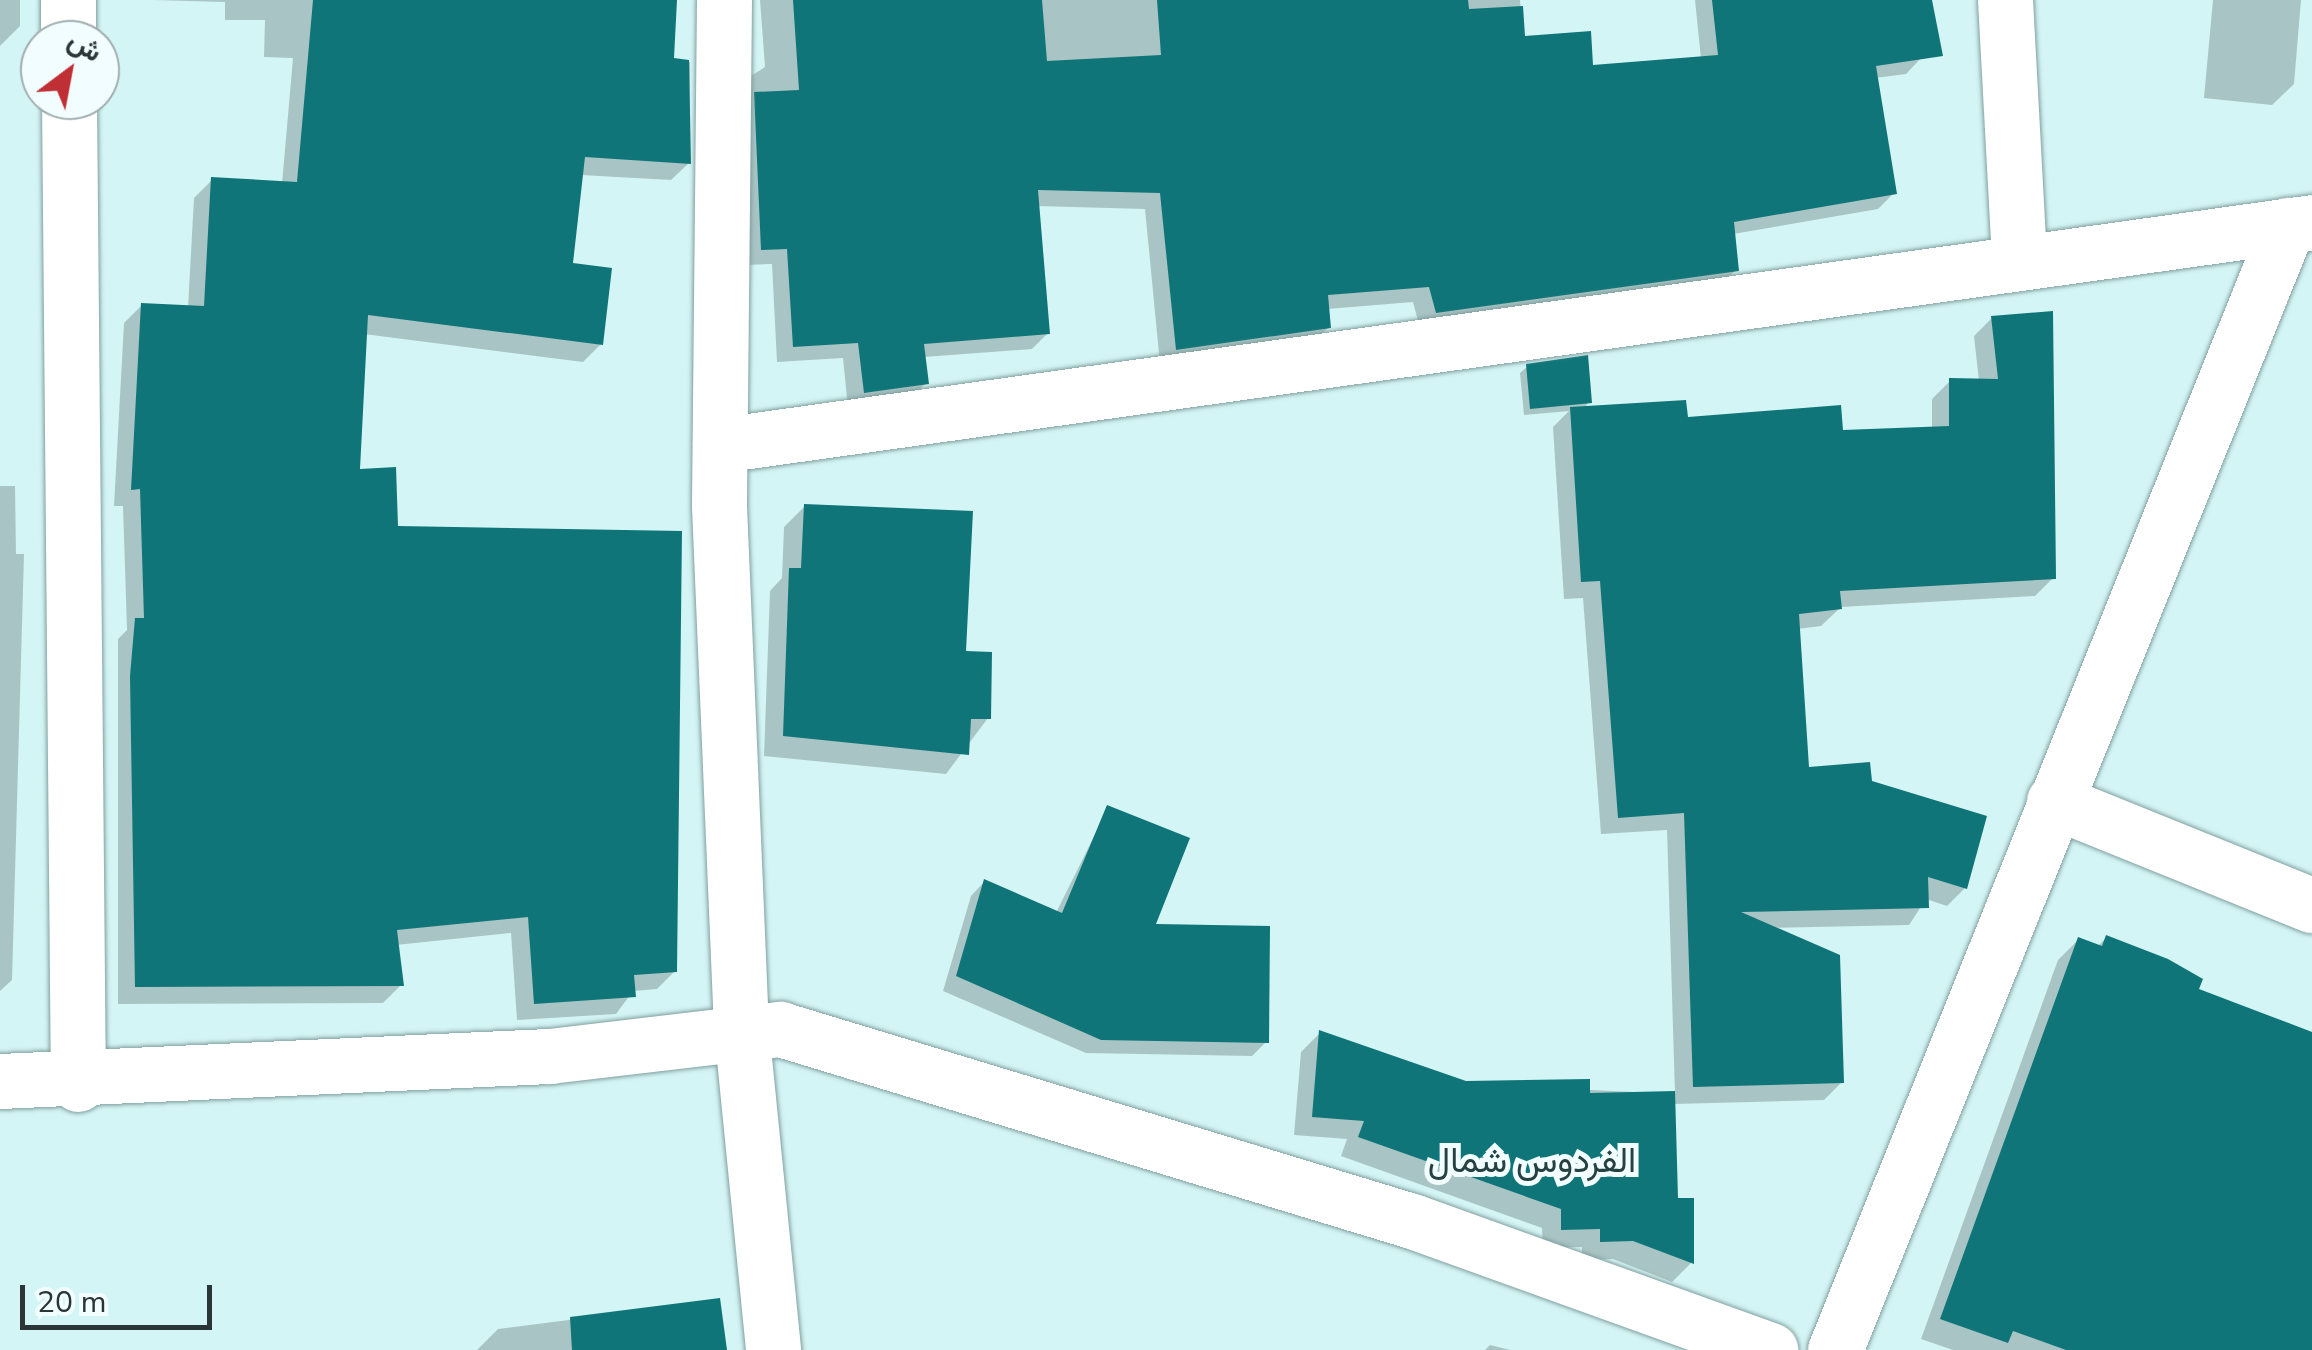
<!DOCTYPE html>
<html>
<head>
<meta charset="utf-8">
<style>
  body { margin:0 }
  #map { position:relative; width:2312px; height:1350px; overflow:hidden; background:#d4f5f5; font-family:"Nunito Sans",Vazirmatn,sans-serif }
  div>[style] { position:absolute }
  .shadow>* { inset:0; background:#0003 }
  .building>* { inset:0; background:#0f7578 }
  .roads { filter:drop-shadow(0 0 2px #819fa0) drop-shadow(0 0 2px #819fa0) }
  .minor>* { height:55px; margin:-27.5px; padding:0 27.5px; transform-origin:27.5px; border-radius:27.5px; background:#fff }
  span { translate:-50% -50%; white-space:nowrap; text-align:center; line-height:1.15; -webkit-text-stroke:10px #f1fdfe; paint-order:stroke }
  .neighbourhood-label { font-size:35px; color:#254142 }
  .north { position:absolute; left:20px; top:20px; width:100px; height:100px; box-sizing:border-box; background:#f1fdfe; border:2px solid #a1adae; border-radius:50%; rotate:32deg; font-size:28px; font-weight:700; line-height:40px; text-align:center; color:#293536 }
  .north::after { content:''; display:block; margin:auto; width:35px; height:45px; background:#bf2f34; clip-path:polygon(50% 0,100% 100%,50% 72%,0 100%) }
  .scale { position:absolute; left:20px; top:1285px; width:192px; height:45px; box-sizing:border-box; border:5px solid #293536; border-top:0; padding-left:12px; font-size:30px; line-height:35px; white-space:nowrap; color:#293536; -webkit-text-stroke:8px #f1fdfe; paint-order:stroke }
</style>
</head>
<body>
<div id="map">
  <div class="shadow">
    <div style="clip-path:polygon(0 0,20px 0,20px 26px,0 46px)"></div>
    <div style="clip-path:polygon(153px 0,673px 0,672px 61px,690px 62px,689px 163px,671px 180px,581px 175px,570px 266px,601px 344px,583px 362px,364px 334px,357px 471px,675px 971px,657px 989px,633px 991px,616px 1014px,517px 1020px,511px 933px,396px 945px,401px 985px,383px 1003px,118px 1004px,118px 639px,127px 630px,123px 506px,114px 506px,124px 323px,142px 305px,188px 308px,194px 198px,212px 180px,282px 184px,293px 58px,264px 57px,265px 20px,225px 20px,225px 2px)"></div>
    <div style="clip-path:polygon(760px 0,1520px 0,1523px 38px,1590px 68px,1701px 59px,1695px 0,1916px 0,1922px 57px,1906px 74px,1875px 78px,1894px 193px,1878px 209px,1733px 234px,1736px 270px,1720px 286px,1420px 328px,1413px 302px,1327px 309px,1329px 327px,1313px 343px,1160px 364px,1145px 209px,1037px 206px,1048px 333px,1032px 349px,924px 357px,926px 383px,910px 399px,848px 408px,843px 358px,777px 362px,772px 264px,745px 265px,740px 83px,765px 67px)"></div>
    <div style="clip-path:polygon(2213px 0,2301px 0,2294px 84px,2272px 105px,2204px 98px)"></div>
    <div style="clip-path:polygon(1992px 318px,2053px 578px,2035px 596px,1841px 607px,1821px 626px,1797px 629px,1806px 769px,1869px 782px,1965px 888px,1947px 906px,1926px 899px,1909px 925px,1771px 928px,1842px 1082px,1824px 1100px,1673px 1104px,1675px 1200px,1691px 1200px,1691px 1263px,1672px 1282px,1613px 1259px,1582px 1260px,1582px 1247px,1543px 1248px,1542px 1228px,1341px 1156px,1347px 1139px,1294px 1135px,1301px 1052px,1320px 1033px,1465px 1084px,1675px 1094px,1667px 830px,1601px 834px,1583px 598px,1564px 599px,1553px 427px,1569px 411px,1524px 415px,1520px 373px,1528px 366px,1589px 402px,1584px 408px,1841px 433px,1932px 429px,1932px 399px,1950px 381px,1979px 381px,1974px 336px)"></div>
    <div style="clip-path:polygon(0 486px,15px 486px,16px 554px,24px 554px,12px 980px,0 991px)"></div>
    <div style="clip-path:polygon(805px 506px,964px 653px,988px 718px,946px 774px,764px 756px,770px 591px,782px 578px,784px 527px)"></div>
    <div style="clip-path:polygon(1108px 808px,1153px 926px,1266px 1042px,1252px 1056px,1086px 1053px,943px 991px,971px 896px,984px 882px,1056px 913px)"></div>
    <div style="clip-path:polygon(2106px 938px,2196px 991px,2312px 1034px,2312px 1350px,1953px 1350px,1921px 1339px,2058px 960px,2078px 940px,2097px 947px)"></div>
    <div style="clip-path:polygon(718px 1301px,724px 1350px,477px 1350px,498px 1329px)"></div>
    <div style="clip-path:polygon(1490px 1345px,1510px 1350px,1485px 1350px)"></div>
  </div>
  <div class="building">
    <div style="clip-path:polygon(313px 0,677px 0,674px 58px,689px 60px,691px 164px,585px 157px,573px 263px,612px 268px,603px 345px,368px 315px,360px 469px,396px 467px,398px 526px,682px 531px,677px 972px,634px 975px,636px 997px,534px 1004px,528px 917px,397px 930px,404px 986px,135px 987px,130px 676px,135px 618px,144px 618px,140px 489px,131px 490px,141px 303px,204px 306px,211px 177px,297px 182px)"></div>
    <div style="clip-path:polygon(793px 0,1042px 0,1047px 61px,1161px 55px,1157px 0,1468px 0,1469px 9px,1523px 6px,1525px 36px,1591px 31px,1593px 65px,1718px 55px,1712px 0,1932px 0,1943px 56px,1876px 66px,1897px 194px,1734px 222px,1739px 271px,1436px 313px,1429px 287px,1328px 295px,1331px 328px,1176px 350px,1160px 193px,1038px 190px,1050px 334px,924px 344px,929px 384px,864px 393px,858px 343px,793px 347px,787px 249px,761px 250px,754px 92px,799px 90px)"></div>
    <div style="clip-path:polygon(2053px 311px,2056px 579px,1840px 591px,1842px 609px,1799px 614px,1809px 767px,1870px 762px,1872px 781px,1987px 816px,1967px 889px,1928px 877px,1929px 908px,1741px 912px,1840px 955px,1844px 1083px,1693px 1087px,1684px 813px,1618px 818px,1600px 581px,1581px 582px,1570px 407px,1686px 400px,1688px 417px,1841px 405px,1843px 430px,1949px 426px,1949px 378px,1998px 379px,1991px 316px)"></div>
    <div style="clip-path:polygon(1588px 355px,1592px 403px,1530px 409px,1526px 364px)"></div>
    <div style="clip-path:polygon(804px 504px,973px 511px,966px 651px,992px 652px,991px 719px,971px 719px,969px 755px,783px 736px,789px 568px,801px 568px)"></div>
    <div style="clip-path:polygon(1107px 805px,1190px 838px,1156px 924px,1270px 926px,1269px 1043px,1101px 1040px,956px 976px,984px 879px,1062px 913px)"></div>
    <div style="clip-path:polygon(2106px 935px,2168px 959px,2203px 979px,2199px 989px,2312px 1032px,2312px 1350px,2066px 1350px,2013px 1331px,2008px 1343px,1940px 1319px,2078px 937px,2102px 946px)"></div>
    <div style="clip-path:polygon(1319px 1030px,1466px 1081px,1590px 1079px,1590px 1093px,1675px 1091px,1678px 1198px,1694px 1198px,1694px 1264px,1633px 1241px,1600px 1242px,1600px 1229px,1561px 1230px,1561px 1209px,1358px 1137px,1364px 1121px,1312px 1117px)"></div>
    <div style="clip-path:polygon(720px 1298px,727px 1350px,572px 1350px,570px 1317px)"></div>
  </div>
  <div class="roads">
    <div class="minor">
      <div style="left:68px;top:0;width:40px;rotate:90deg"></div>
      <div style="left:724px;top:0;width:506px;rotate:90.57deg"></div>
      <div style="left:719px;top:506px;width:522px;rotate:87.59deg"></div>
      <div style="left:741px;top:1028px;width:324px;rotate:84.3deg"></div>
      <div style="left:2005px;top:0;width:260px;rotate:86.9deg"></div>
      <div style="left:69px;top:100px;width:984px;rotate:89.48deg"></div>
      <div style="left:720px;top:445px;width:1608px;rotate:-7.97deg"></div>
      <div style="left:2054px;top:801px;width:278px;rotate:22deg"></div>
      <div style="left:0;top:1081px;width:550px;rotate:-2.61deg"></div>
      <div style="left:549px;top:1056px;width:233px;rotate:-6.7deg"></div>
      <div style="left:780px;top:1029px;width:661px;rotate:16.9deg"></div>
      <div style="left:1412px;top:1221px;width:381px;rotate:19.8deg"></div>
      <div style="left:1835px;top:1350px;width:1213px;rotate:-68.07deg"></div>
    </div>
  </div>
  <div class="neighbourhood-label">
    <span style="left:1532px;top:1161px">الفردوس شمال</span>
  </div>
  <div class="north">ش</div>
  <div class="scale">20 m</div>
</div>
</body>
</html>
